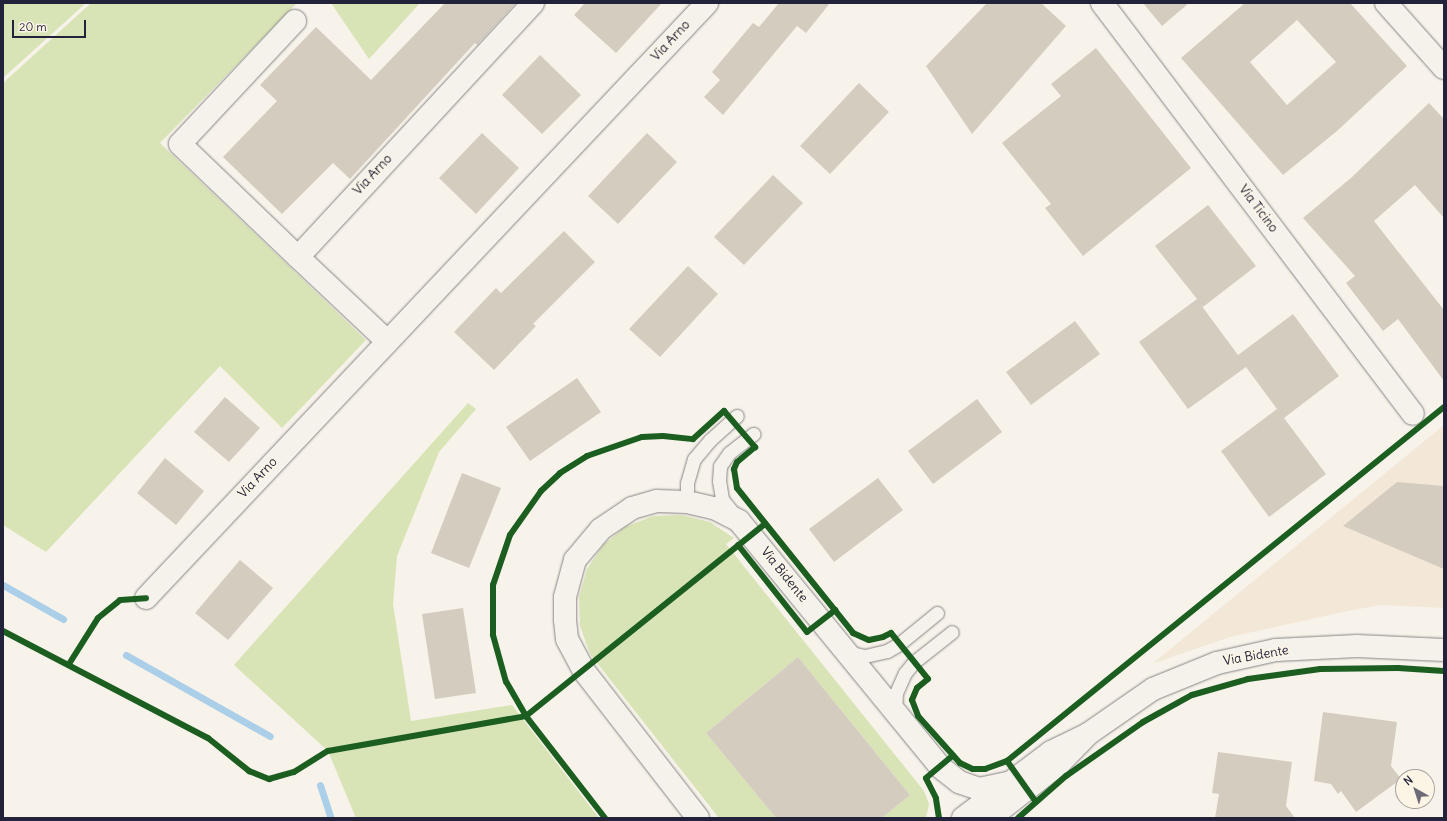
<!DOCTYPE html>
<html>
<head>
<meta charset="utf-8">
<style>
  body { margin:0 }
  #map { position:relative; width:1447px; height:821px; overflow:hidden; background:#f7f3ea; font-family:Delius,sans-serif }
  div>[style] { position:absolute }
  .built>* { inset:0; background:#f3e8d7 }
  .green>* { inset:0; background:#d8e3b6 }
  .stream>* { height:7px; margin:-3.5px; padding:0 3.5px; transform-origin:3.5px; border-radius:3.5px; background:#accfe9 }
  .building>* { inset:0; background:#d5ccc0 }
  .roads { filter:drop-shadow(0 0 1px #868485) drop-shadow(0 0 1px #868485) }
  .lane>* { height:13px; margin:-6.5px; padding:0 6.5px; transform-origin:6.5px; border-radius:6.5px; background:#f5f2ec }
  .street>* { height:22px; margin:-11px; padding:0 11px; transform-origin:11px; border-radius:11px; background:#f5f2ec }
  .cycleway>* { height:6px; margin:-3px; padding:0 3px; transform-origin:3px; border-radius:3px; background:#1b5e20 }
  span { translate:-50% -50%; white-space:nowrap; text-align:center; line-height:1.15; -webkit-text-stroke:3px #fcf5e5; paint-order:stroke }
  .street-label { font-size:13px; color:#22223b }
  .frame { position:absolute; inset:0; border:4px solid #22223b; pointer-events:none }
  .north { position:absolute; left:1395px; top:769px; width:40px; height:40px; box-sizing:border-box; background:#fcf5e5; border:1px solid #a5a1a1; border-radius:50%; rotate:321deg; font-size:11px; font-weight:700; line-height:16px; text-align:center; color:#22223b }
  .north::after { content:''; display:block; margin:auto; width:14px; height:18px; background:#6d6b78; clip-path:polygon(50% 0,100% 100%,50% 72%,0 100%) }
  .scale { position:absolute; left:12px; top:20px; width:74px; height:18px; box-sizing:border-box; border:2px solid #22223b; border-top:0; padding-left:5px; font-size:12px; line-height:14px; white-space:nowrap; color:#22223b; -webkit-text-stroke:3px #fcf5e5; paint-order:stroke }
</style>
</head>
<body>
<div id="map">
  <div class="built">
    <div style="clip-path:polygon(1444px 425px,1444px 608px,1381px 605px,1343px 612px,1230px 637px,1152px 664px)"></div>
  </div>
  <div class="green">
    <div style="clip-path:polygon(3px 3px,86px 3px,3px 78px)"></div>
    <div style="clip-path:polygon(91px 3px,297px 3px,160px 143px,366px 340px,282px 428px,220px 366px,46px 552px,3px 525px,3px 83px)"></div>
    <div style="clip-path:polygon(331px 3px,420px 3px,369px 59px)"></div>
    <div style="clip-path:polygon(468px 403px,476px 409px,439px 452px,397px 556px,393px 604px,411px 721px,512px 705px,599px 818px,356px 818px,328px 751px,234px 665px)"></div>
    <div style="clip-path:polygon(682px 515px,710px 522px,734px 538px,726px 544px,924px 791px,929px 804px,926px 818px,882px 818px,910px 795px,798px 657px,706px 733px,776px 818px,719px 818px,590px 654px,580px 626px,579px 597px,587px 569px,603px 545px,625px 527px,653px 516px)"></div>
  </div>
  <div class="stream">
    <div style="left:3px;top:585px;width:69px;rotate:29.5deg"></div>
    <div style="left:126px;top:655px;width:165px;rotate:29.4deg"></div>
    <div style="left:320px;top:785px;width:35px;rotate:72deg"></div>
  </div>
  <div class="building">
    <div style="clip-path:polygon(445px 3px,516px 3px,477px 45px,475px 43px,350px 179px,333px 163px,282px 214px,223px 157px,277px 101px,260px 85px,316px 27px,371px 80px)"></div>
    <div style="clip-path:polygon(585px 3px,662px 3px,616px 53px,574px 15px)"></div>
    <div style="clip-path:polygon(779px 3px,830px 3px,806px 33px,797px 26px,723px 115px,704px 97px,720px 80px,712px 72px,753px 23px,759px 27px)"></div>
    <div style="clip-path:polygon(987px 3px,1041px 3px,1066px 26px,972px 134px,926px 66px)"></div>
    <div style="clip-path:polygon(1143px 3px,1189px 3px,1162px 26px)"></div>
    <div style="clip-path:polygon(evenodd,1245px 3px,1350px 3px,1407px 66px,1337px 131px,1283px 175px,1181px 58px,1245px 3px,1297px 20px,1336px 62px,1287px 105px,1250px 62px,1297px 20px)"></div>
    <div style="clip-path:polygon(1096px 48px,1191px 168px,1083px 256px,1045px 208px,1051px 204px,1002px 143px,1061px 96px,1051px 84px)"></div>
    <div style="clip-path:polygon(540px 55px,581px 95px,542px 134px,502px 95px)"></div>
    <div style="clip-path:polygon(859px 83px,889px 112px,830px 174px,800px 146px)"></div>
    <div style="clip-path:polygon(1429px 103px,1444px 119px,1444px 218px,1415px 185px,1374px 221px,1444px 310px,1444px 381px,1398px 319px,1383px 331px,1346px 283px,1355px 276px,1303px 218px,1352px 177px)"></div>
    <div style="clip-path:polygon(482px 133px,519px 168px,476px 214px,439px 178px)"></div>
    <div style="clip-path:polygon(647px 133px,677px 162px,618px 224px,588px 196px)"></div>
    <div style="clip-path:polygon(773px 175px,803px 203px,744px 265px,714px 237px)"></div>
    <div style="clip-path:polygon(1208px 205px,1256px 266px,1203px 307px,1201px 305px,1238px 355px,1293px 314px,1339px 376px,1284px 418px,1326px 474px,1269px 517px,1221px 451px,1277px 409px,1246px 367px,1188px 409px,1139px 342px,1197px 299px,1155px 246px)"></div>
    <div style="clip-path:polygon(564px 231px,595px 262px,533px 324px,536px 326px,494px 370px,454px 332px,496px 288px,501px 293px)"></div>
    <div style="clip-path:polygon(688px 266px,718px 294px,660px 357px,629px 329px)"></div>
    <div style="clip-path:polygon(1075px 321px,1100px 354px,1031px 405px,1006px 372px)"></div>
    <div style="clip-path:polygon(577px 378px,601px 412px,530px 461px,506px 427px)"></div>
    <div style="clip-path:polygon(225px 397px,260px 428px,229px 462px,194px 432px)"></div>
    <div style="clip-path:polygon(977px 399px,1002px 432px,933px 484px,908px 451px)"></div>
    <div style="clip-path:polygon(165px 458px,204px 491px,176px 525px,137px 493px)"></div>
    <div style="clip-path:polygon(462px 473px,501px 488px,469px 568px,431px 553px)"></div>
    <div style="clip-path:polygon(878px 478px,903px 510px,834px 562px,809px 529px)"></div>
    <div style="clip-path:polygon(1397px 482px,1444px 486px,1444px 569px,1343px 526px)"></div>
    <div style="clip-path:polygon(240px 560px,273px 588px,228px 640px,195px 613px)"></div>
    <div style="clip-path:polygon(463px 608px,476px 693px,435px 699px,422px 614px)"></div>
    <div style="clip-path:polygon(798px 657px,910px 795px,882px 818px,776px 818px,706px 733px)"></div>
    <div style="clip-path:polygon(1323px 712px,1397px 722px,1391px 766px,1401px 779px,1356px 812px,1341px 791px,1338px 794px,1331px 784px,1314px 781px)"></div>
    <div style="clip-path:polygon(1218px 752px,1292px 762px,1286px 806px,1295px 818px,1215px 818px,1219px 794px,1212px 793px)"></div>
  </div>
  <div class="roads">
    <div class="lane">
      <div style="left:687px;top:502px;width:19px;rotate:-90deg"></div>
      <div style="left:687px;top:483px;width:25px;rotate:-74deg"></div>
      <div style="left:694px;top:459px;width:25px;rotate:-50deg"></div>
      <div style="left:710px;top:440px;width:36px;rotate:-42deg"></div>
      <div style="left:734px;top:514px;width:19px;rotate:-129deg"></div>
      <div style="left:722px;top:499px;width:18px;rotate:-99deg"></div>
      <div style="left:719px;top:481px;width:15px;rotate:-86deg"></div>
      <div style="left:720px;top:466px;width:16px;rotate:-55deg"></div>
      <div style="left:729px;top:453px;width:31px;rotate:-38deg"></div>
      <div style="left:847px;top:652px;width:18px;rotate:13deg"></div>
      <div style="left:865px;top:656px;width:23px;rotate:-13deg"></div>
      <div style="left:887px;top:651px;width:14px;rotate:-30deg"></div>
      <div style="left:899px;top:644px;width:49px;rotate:-39.2deg"></div>
      <div style="left:895px;top:712px;width:19px;rotate:-87deg"></div>
      <div style="left:896px;top:693px;width:22px;rotate:-66deg"></div>
      <div style="left:905px;top:673px;width:14px;rotate:-51deg"></div>
      <div style="left:914px;top:662px;width:48px;rotate:-38.3deg"></div>
    </div>
    <div class="street">
      <div style="left:1102px;top:3px;width:515px;rotate:52.89deg"></div>
      <div style="left:1386px;top:3px;width:87px;rotate:48.3deg"></div>
      <div style="left:295px;top:21px;width:168px;rotate:133.1deg"></div>
      <div style="left:180px;top:144px;width:163px;rotate:43.8deg"></div>
      <div style="left:387px;top:341px;width:122px;rotate:-136.7deg"></div>
      <div style="left:298px;top:257px;width:346px;rotate:-47.2deg"></div>
      <div style="left:146px;top:598px;width:818px;rotate:-46.68deg"></div>
      <div style="left:1088px;top:734px;width:79px;rotate:-34.7deg"></div>
      <div style="left:1153px;top:689px;width:69px;rotate:-22.1deg"></div>
      <div style="left:1217px;top:663px;width:60px;rotate:-12.4deg"></div>
      <div style="left:1276px;top:650px;width:81px;rotate:-2.8deg"></div>
      <div style="left:1357px;top:646px;width:87px;rotate:2.6deg"></div>
      <div style="left:698px;top:818px;width:186px;rotate:-127.8deg"></div>
      <div style="left:584px;top:671px;width:36px;rotate:-118deg"></div>
      <div style="left:567px;top:639px;width:20px;rotate:-96deg"></div>
      <div style="left:565px;top:619px;width:22px;rotate:-90deg"></div>
      <div style="left:565px;top:597px;width:38px;rotate:-75deg"></div>
      <div style="left:575px;top:560px;width:40px;rotate:-50deg"></div>
      <div style="left:601px;top:529px;width:37px;rotate:-34deg"></div>
      <div style="left:632px;top:508px;width:26px;rotate:-16deg"></div>
      <div style="left:657px;top:501px;width:30px;rotate:2deg"></div>
      <div style="left:687px;top:502px;width:28px;rotate:13deg"></div>
      <div style="left:714px;top:508px;width:28px;rotate:27deg"></div>
      <div style="left:739px;top:521px;width:318px;rotate:50.7deg"></div>
      <div style="left:940px;top:767px;width:24px;rotate:38deg"></div>
      <div style="left:959px;top:782px;width:21px;rotate:19deg"></div>
      <div style="left:979px;top:789px;width:29px;rotate:-12deg"></div>
      <div style="left:963px;top:818px;width:110px;rotate:-36.9deg"></div>
      <div style="left:1051px;top:752px;width:41px;rotate:-25.9deg"></div>
      <div style="left:1088px;top:734px;width:42px;rotate:134deg"></div>
      <div style="left:1059px;top:764px;width:88px;rotate:142deg"></div>
    </div>
  </div>
  <div class="cycleway">
    <div style="left:738px;top:545px;width:111px;rotate:51.6deg"></div>
    <div style="left:807px;top:632px;width:36px;rotate:-38deg"></div>
    <div style="left:3px;top:631px;width:231px;rotate:27.6deg"></div>
    <div style="left:208px;top:738px;width:53px;rotate:38.8deg"></div>
    <div style="left:249px;top:771px;width:22px;rotate:22deg"></div>
    <div style="left:269px;top:779px;width:26px;rotate:-16deg"></div>
    <div style="left:294px;top:772px;width:40px;rotate:-32deg"></div>
    <div style="left:328px;top:751px;width:201px;rotate:-10deg"></div>
    <div style="left:526px;top:716px;width:307px;rotate:-38.8deg"></div>
    <div style="left:69px;top:664px;width:54px;rotate:-57.8deg"></div>
    <div style="left:98px;top:618px;width:28px;rotate:-39deg"></div>
    <div style="left:120px;top:600px;width:26px;rotate:-4deg"></div>
    <div style="left:1007px;top:761px;width:50px;rotate:54.7deg"></div>
    <div style="left:605px;top:818px;width:129px;rotate:-127.8deg"></div>
    <div style="left:526px;top:716px;width:39px;rotate:-120deg"></div>
    <div style="left:506px;top:682px;width:49px;rotate:-105.5deg"></div>
    <div style="left:493px;top:635px;width:50px;rotate:-90deg"></div>
    <div style="left:493px;top:585px;width:53px;rotate:-71.2deg"></div>
    <div style="left:510px;top:535px;width:54px;rotate:-54.8deg"></div>
    <div style="left:541px;top:491px;width:26px;rotate:-43deg"></div>
    <div style="left:560px;top:473px;width:32px;rotate:-32deg"></div>
    <div style="left:587px;top:456px;width:58px;rotate:-19.1deg"></div>
    <div style="left:642px;top:437px;width:21px;rotate:-3deg"></div>
    <div style="left:663px;top:436px;width:30px;rotate:6deg"></div>
    <div style="left:693px;top:439px;width:42px;rotate:-42.1deg"></div>
    <div style="left:724px;top:411px;width:48px;rotate:49.3deg"></div>
    <div style="left:755px;top:447px;width:23px;rotate:140deg"></div>
    <div style="left:737px;top:462px;width:8px;rotate:113deg"></div>
    <div style="left:734px;top:469px;width:19px;rotate:81deg"></div>
    <div style="left:737px;top:488px;width:186px;rotate:51.3deg"></div>
    <div style="left:853px;top:633px;width:17px;rotate:24deg"></div>
    <div style="left:869px;top:640px;width:14px;rotate:-12deg"></div>
    <div style="left:883px;top:637px;width:9px;rotate:-27deg"></div>
    <div style="left:891px;top:633px;width:59px;rotate:51.2deg"></div>
    <div style="left:928px;top:679px;width:14px;rotate:141deg"></div>
    <div style="left:917px;top:688px;width:13px;rotate:113deg"></div>
    <div style="left:912px;top:700px;width:17px;rotate:69deg"></div>
    <div style="left:918px;top:716px;width:63px;rotate:48.2deg"></div>
    <div style="left:960px;top:763px;width:14px;rotate:25deg"></div>
    <div style="left:973px;top:769px;width:12px"></div>
    <div style="left:985px;top:769px;width:23px;rotate:-20deg"></div>
    <div style="left:1007px;top:761px;width:562px;rotate:-39.01deg"></div>
    <div style="left:939px;top:818px;width:20px;rotate:-99deg"></div>
    <div style="left:936px;top:798px;width:22px;rotate:-117deg"></div>
    <div style="left:926px;top:778px;width:35px;rotate:-40deg"></div>
    <div style="left:1018px;top:818px;width:64px;rotate:-41.2deg"></div>
    <div style="left:1066px;top:776px;width:94px;rotate:-35deg"></div>
    <div style="left:1143px;top:722px;width:56px;rotate:-28.9deg"></div>
    <div style="left:1192px;top:695px;width:58px;rotate:-15.9deg"></div>
    <div style="left:1248px;top:679px;width:73px;rotate:-7.9deg"></div>
    <div style="left:1320px;top:669px;width:78px;rotate:-0.7deg"></div>
    <div style="left:1398px;top:668px;width:46px;rotate:3.7deg"></div>
  </div>
  <div class="street-label">
    <span style="left:671px;top:41px;rotate:-47deg">Via Arno</span>
    <span style="left:373px;top:175px;rotate:-47deg">Via Arno</span>
    <span style="left:1258px;top:209px;rotate:53deg">Via Ticino</span>
    <span style="left:258px;top:478px;rotate:-47deg">Via Arno</span>
    <span style="left:784px;top:575px;rotate:51deg">Via Bidente</span>
    <span style="left:1256px;top:656px;rotate:-10deg">Via Bidente</span>
  </div>
  <div class="frame"></div>
  <div class="north">N</div>
  <div class="scale">20 m</div>
</div>
</body>
</html>
